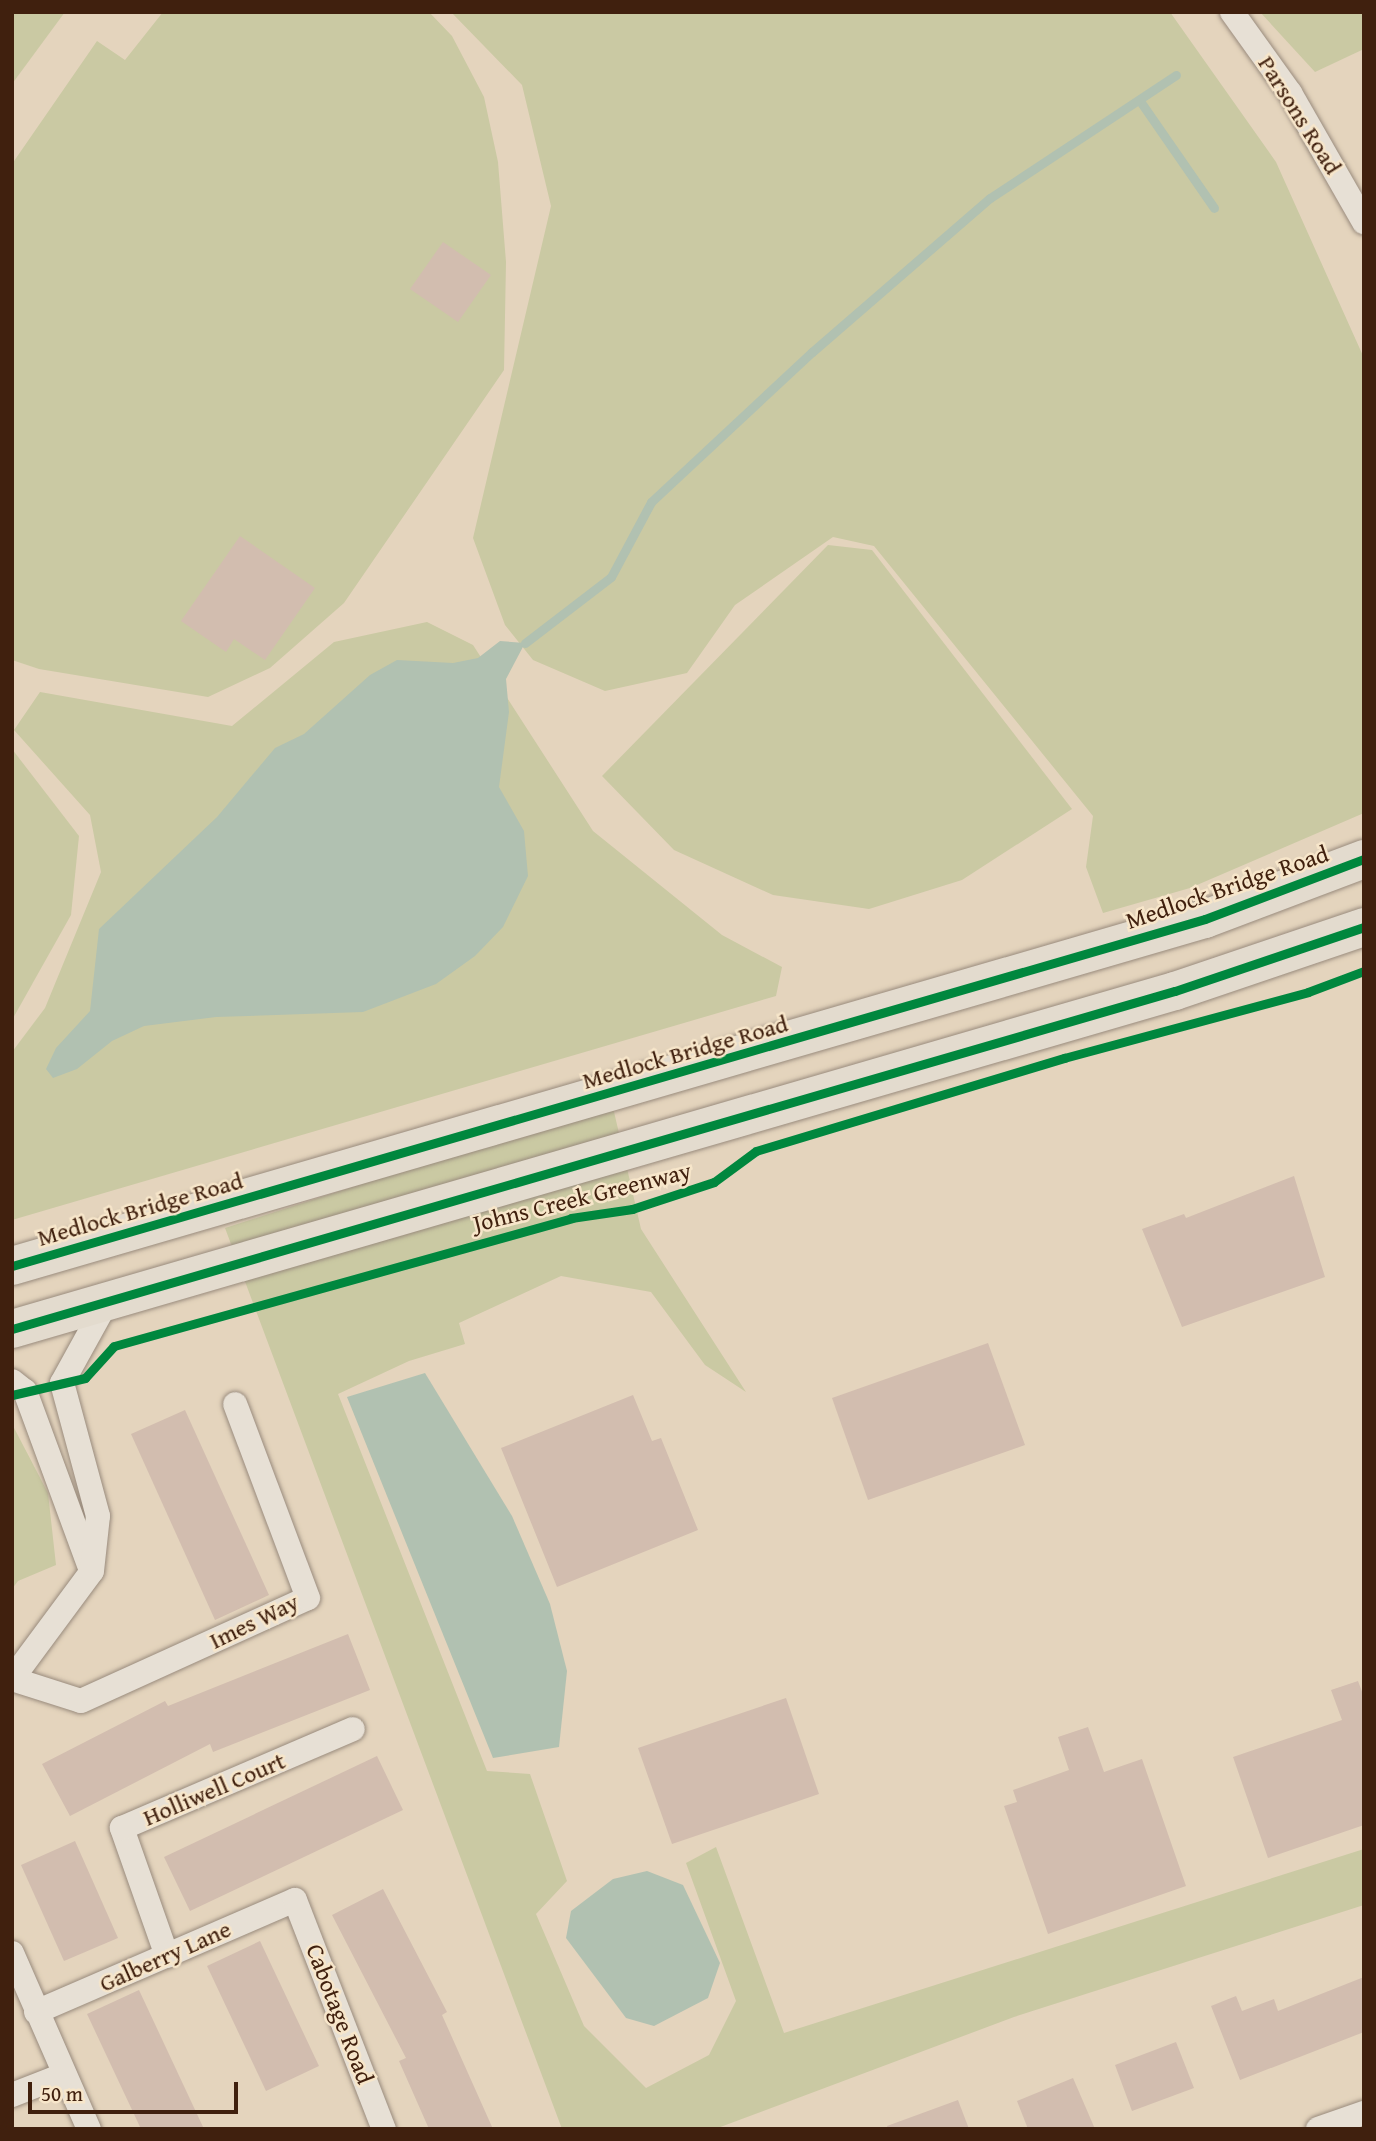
<!DOCTYPE html>
<html>
<head>
<meta charset="utf-8">
<style>
  body { margin:0 }
  #map { position:relative; width:1376px; height:2141px; overflow:hidden; background:#e4d4bd; font-family:"Gentium Book Plus",serif }
  div>[style] { position:absolute }
  .green>* { inset:0; background:#cac9a3 }
  .water>* { inset:0; background:#b1c1b1 }
  .stream>* { height:9px; margin:-4.5px; padding:0 4.5px; transform-origin:4.5px; border-radius:4.5px; background:#b1c1b1 }
  .building>* { inset:0; background:#d2bdaf }
  .roads { filter:drop-shadow(0 0 2px #998b7d) drop-shadow(0 0 2px #998b7d) }
  .street>* { height:24px; margin:-12px; padding:0 12px; transform-origin:12px; border-radius:12px; background:#e7e0d5 }
  .highway>* { height:38px; margin:-19px; padding:0 19px; transform-origin:19px; border-radius:19px; background:#e3dbce }
  .cycleway>* { height:9px; margin:-4.5px; padding:0 4.5px; transform-origin:4.5px; border-radius:4.5px; background:#00873e }
  span { translate:-50% -50%; white-space:nowrap; text-align:center; line-height:1.15; -webkit-text-stroke:5px #f7e6ca; paint-order:stroke }
  .street-label { font-size:24px; color:#40200e }
  .frame { position:absolute; inset:0; border:14px solid #40200e; pointer-events:none }
  .scale { position:absolute; left:28px; top:2082px; width:210px; height:32px; box-sizing:border-box; border:4px solid #40200e; border-top:0; padding-left:9px; font-size:21px; line-height:24px; white-space:nowrap; color:#40200e; -webkit-text-stroke:5px #f7e6ca; paint-order:stroke }
</style>
</head>
<body>
<div id="map">
  <div class="green">
    <div style="clip-path:polygon(12px 12px,65px 12px,12px 84px)"></div>
    <div style="clip-path:polygon(163px 12px,429px 12px,452px 36px,484px 97px,498px 162px,506px 262px,504px 370px,344px 603px,270px 668px,208px 697px,39px 669px,12px 660px,12px 164px,97px 41px,125px 60px)"></div>
    <div style="clip-path:polygon(451px 12px,1170px 12px,1276px 162px,1364px 358px,1364px 813px,1190px 888px,1103px 913px,1086px 867px,1093px 816px,874px 546px,833px 537px,735px 605px,687px 673px,605px 691px,533px 660px,505px 625px,473px 538px,551px 206px,522px 85px)"></div>
    <div style="clip-path:polygon(1260px 12px,1364px 12px,1364px 49px,1315px 72px)"></div>
    <div style="clip-path:polygon(828px 545px,872px 550px,1072px 809px,962px 880px,869px 909px,773px 895px,674px 850px,602px 776px)"></div>
    <div style="clip-path:polygon(427px 622px,473px 645px,593px 831px,722px 935px,782px 967px,776px 996px,12px 1220px,12px 1052px,45px 1008px,101px 872px,90px 815px,14px 730px,40px 692px,232px 726px,334px 642px)"></div>
    <div style="clip-path:polygon(12px 749px,79px 836px,71px 915px,12px 1020px)"></div>
    <div style="clip-path:polygon(612px 1103px,641px 1229px,746px 1392px,705px 1365px,651px 1292px,561px 1276px,459px 1323px,465px 1344px,409px 1361px,338px 1394px,487px 1771px,530px 1774px,567px 1881px,536px 1914px,584px 2026px,646px 2088px,709px 2055px,736px 2001px,686px 1863px,716px 1847px,784px 2033px,1364px 1849px,1364px 1905px,1014px 2017px,715px 2129px,562px 2129px,225px 1228px)"></div>
    <div style="clip-path:polygon(12px 1424px,48px 1493px,56px 1565px,18px 1581px,12px 1589px)"></div>
  </div>
  <div class="water">
    <div style="clip-path:polygon(500px 641px,525px 643px,506px 679px,509px 712px,499px 787px,524px 831px,528px 876px,503px 927px,475px 956px,436px 984px,363px 1012px,216px 1017px,144px 1026px,112px 1041px,77px 1069px,53px 1078px,46px 1069px,56px 1048px,90px 1011px,99px 929px,217px 817px,275px 748px,304px 734px,370px 675px,397px 660px,453px 663px,478px 658px)"></div>
    <div style="clip-path:polygon(425px 1373px,512px 1516px,550px 1604px,567px 1671px,559px 1747px,493px 1758px,347px 1397px)"></div>
    <div style="clip-path:polygon(647px 1871px,683px 1885px,720px 1963px,708px 1998px,654px 2026px,626px 2018px,566px 1938px,571px 1911px,613px 1879px)"></div>
  </div>
  <div class="stream">
    <div style="left:1140px;top:101px;width:130px;rotate:55.3deg"></div>
    <div style="left:525px;top:643px;width:108px;rotate:-37.5deg"></div>
    <div style="left:611px;top:577px;width:85px;rotate:-61.9deg"></div>
    <div style="left:651px;top:502px;width:220px;rotate:-43deg"></div>
    <div style="left:812px;top:352px;width:235px;rotate:-40.9deg"></div>
    <div style="left:990px;top:198px;width:223px;rotate:-33.5deg"></div>
  </div>
  <div class="building">
    <div style="clip-path:polygon(443px 242px,491px 275px,458px 322px,410px 289px)"></div>
    <div style="clip-path:polygon(240px 536px,315px 588px,265px 660px,234px 639px,226px 652px,181px 621px)"></div>
    <div style="clip-path:polygon(1294px 1176px,1325px 1277px,1182px 1327px,1142px 1229px,1184px 1214px,1186px 1218px)"></div>
    <div style="clip-path:polygon(988px 1343px,1025px 1445px,868px 1500px,832px 1398px)"></div>
    <div style="clip-path:polygon(633px 1395px,652px 1441px,661px 1438px,698px 1530px,557px 1587px,501px 1448px)"></div>
    <div style="clip-path:polygon(185px 1410px,269px 1595px,215px 1620px,131px 1434px)"></div>
    <div style="clip-path:polygon(348px 1634px,370px 1690px,213px 1752px,210px 1744px,70px 1816px,42px 1764px,165px 1701px,168px 1706px)"></div>
    <div style="clip-path:polygon(1358px 1681px,1364px 1697px,1364px 1825px,1268px 1858px,1233px 1757px,1342px 1720px,1331px 1690px)"></div>
    <div style="clip-path:polygon(786px 1698px,819px 1794px,672px 1844px,638px 1748px)"></div>
    <div style="clip-path:polygon(1088px 1727px,1104px 1772px,1142px 1759px,1186px 1886px,1048px 1934px,1004px 1806px,1017px 1802px,1013px 1790px,1069px 1770px,1058px 1737px)"></div>
    <div style="clip-path:polygon(377px 1756px,403px 1810px,190px 1911px,164px 1857px)"></div>
    <div style="clip-path:polygon(75px 1841px,118px 1938px,64px 1961px,21px 1865px)"></div>
    <div style="clip-path:polygon(383px 1889px,447px 2012px,442px 2015px,493px 2129px,429px 2129px,399px 2061px,406px 2058px,332px 1915px)"></div>
    <div style="clip-path:polygon(260px 1941px,319px 2066px,266px 2091px,207px 1966px)"></div>
    <div style="clip-path:polygon(1364px 1977px,1364px 2032px,1240px 2080px,1211px 2006px,1236px 1996px,1242px 2011px,1274px 1999px,1278px 2011px)"></div>
    <div style="clip-path:polygon(139px 1990px,204px 2129px,141px 2129px,87px 2014px)"></div>
    <div style="clip-path:polygon(1176px 2042px,1194px 2088px,1132px 2111px,1115px 2065px)"></div>
    <div style="clip-path:polygon(1073px 2078px,1095px 2129px,1028px 2129px,1017px 2101px)"></div>
    <div style="clip-path:polygon(958px 2100px,969px 2129px,888px 2129px,887px 2126px)"></div>
  </div>
  <div class="roads">
    <div class="street">
      <div style="left:1232px;top:12px;width:100px;rotate:54.4deg"></div>
      <div style="left:1290px;top:93px;width:149px;rotate:60.2deg"></div>
      <div style="left:12px;top:1381px;width:16px;rotate:38deg"></div>
      <div style="left:25px;top:1391px;width:191px;rotate:69.8deg"></div>
      <div style="left:12px;top:1679px;width:72px;rotate:17.7deg"></div>
      <div style="left:81px;top:1701px;width:249px;rotate:-24.4deg"></div>
      <div style="left:308px;top:1598px;width:207px;rotate:-110.6deg"></div>
      <div style="left:12px;top:1679px;width:134px;rotate:-53.5deg"></div>
      <div style="left:92px;top:1571px;width:55px;rotate:-83.8deg"></div>
      <div style="left:98px;top:1516px;width:138px;rotate:-105.1deg"></div>
      <div style="left:62px;top:1383px;width:89px;rotate:-61.1deg"></div>
      <div style="left:12px;top:1953px;width:192px;rotate:66.4deg"></div>
      <div style="left:167px;top:1956px;width:136px;rotate:-109.4deg"></div>
      <div style="left:122px;top:1828px;width:251px;rotate:-23.2deg"></div>
      <div style="left:36px;top:2012px;width:282px;rotate:-23.4deg"></div>
      <div style="left:295px;top:1900px;width:246px;rotate:68.8deg"></div>
      <div style="left:12px;top:2095px;width:55px;rotate:-21.4deg"></div>
      <div style="left:1318px;top:2129px;width:49px;rotate:-19.2deg"></div>
    </div>
    <div class="highway">
      <div style="left:12px;top:1266px;width:1242px;rotate:-16.22deg"></div>
      <div style="left:1205px;top:919px;width:170px;rotate:-20.7deg"></div>
      <div style="left:12px;top:1329px;width:1211px;rotate:-16.21deg"></div>
      <div style="left:1175px;top:991px;width:200px;rotate:-18.7deg"></div>
    </div>
  </div>
  <div class="cycleway">
    <div style="left:12px;top:1266px;width:1242px;rotate:-16.22deg"></div>
    <div style="left:1205px;top:919px;width:170px;rotate:-20.7deg"></div>
    <div style="left:12px;top:1329px;width:1211px;rotate:-16.21deg"></div>
    <div style="left:1175px;top:991px;width:200px;rotate:-18.7deg"></div>
    <div style="left:12px;top:1395px;width:75px;rotate:-13.1deg"></div>
    <div style="left:85px;top:1378px;width:43px;rotate:-47.8deg"></div>
    <div style="left:114px;top:1346px;width:475px;rotate:-15.6deg"></div>
    <div style="left:571px;top:1218px;width:62px;rotate:-8.4deg"></div>
    <div style="left:632px;top:1209px;width:86px;rotate:-18.2deg"></div>
    <div style="left:714px;top:1182px;width:52px;rotate:-36.4deg"></div>
    <div style="left:756px;top:1151px;width:322px;rotate:-16.8deg"></div>
    <div style="left:1064px;top:1058px;width:253px;rotate:-15.1deg"></div>
    <div style="left:1308px;top:992px;width:60px;rotate:-20.6deg"></div>
  </div>
  <div class="street-label">
    <span style="left:1300px;top:115px;rotate:58deg">Parsons Road</span>
    <span style="left:1227px;top:887px;rotate:-19deg">Medlock Bridge Road</span>
    <span style="left:685px;top:1052px;rotate:-16deg">Medlock Bridge Road</span>
    <span style="left:582px;top:1197px;rotate:-14deg">Johns Creek Greenway</span>
    <span style="left:140px;top:1209px;rotate:-16deg">Medlock Bridge Road</span>
    <span style="left:254px;top:1621px;rotate:-26deg">Imes Way</span>
    <span style="left:214px;top:1789px;rotate:-23deg">Holliwell Court</span>
    <span style="left:165px;top:1956px;rotate:-24deg">Galberry Lane</span>
    <span style="left:340px;top:2014px;rotate:69deg">Cabotage Road</span>
  </div>
  <div class="frame"></div>
  <div class="scale">50 m</div>
</div>
</body>
</html>
